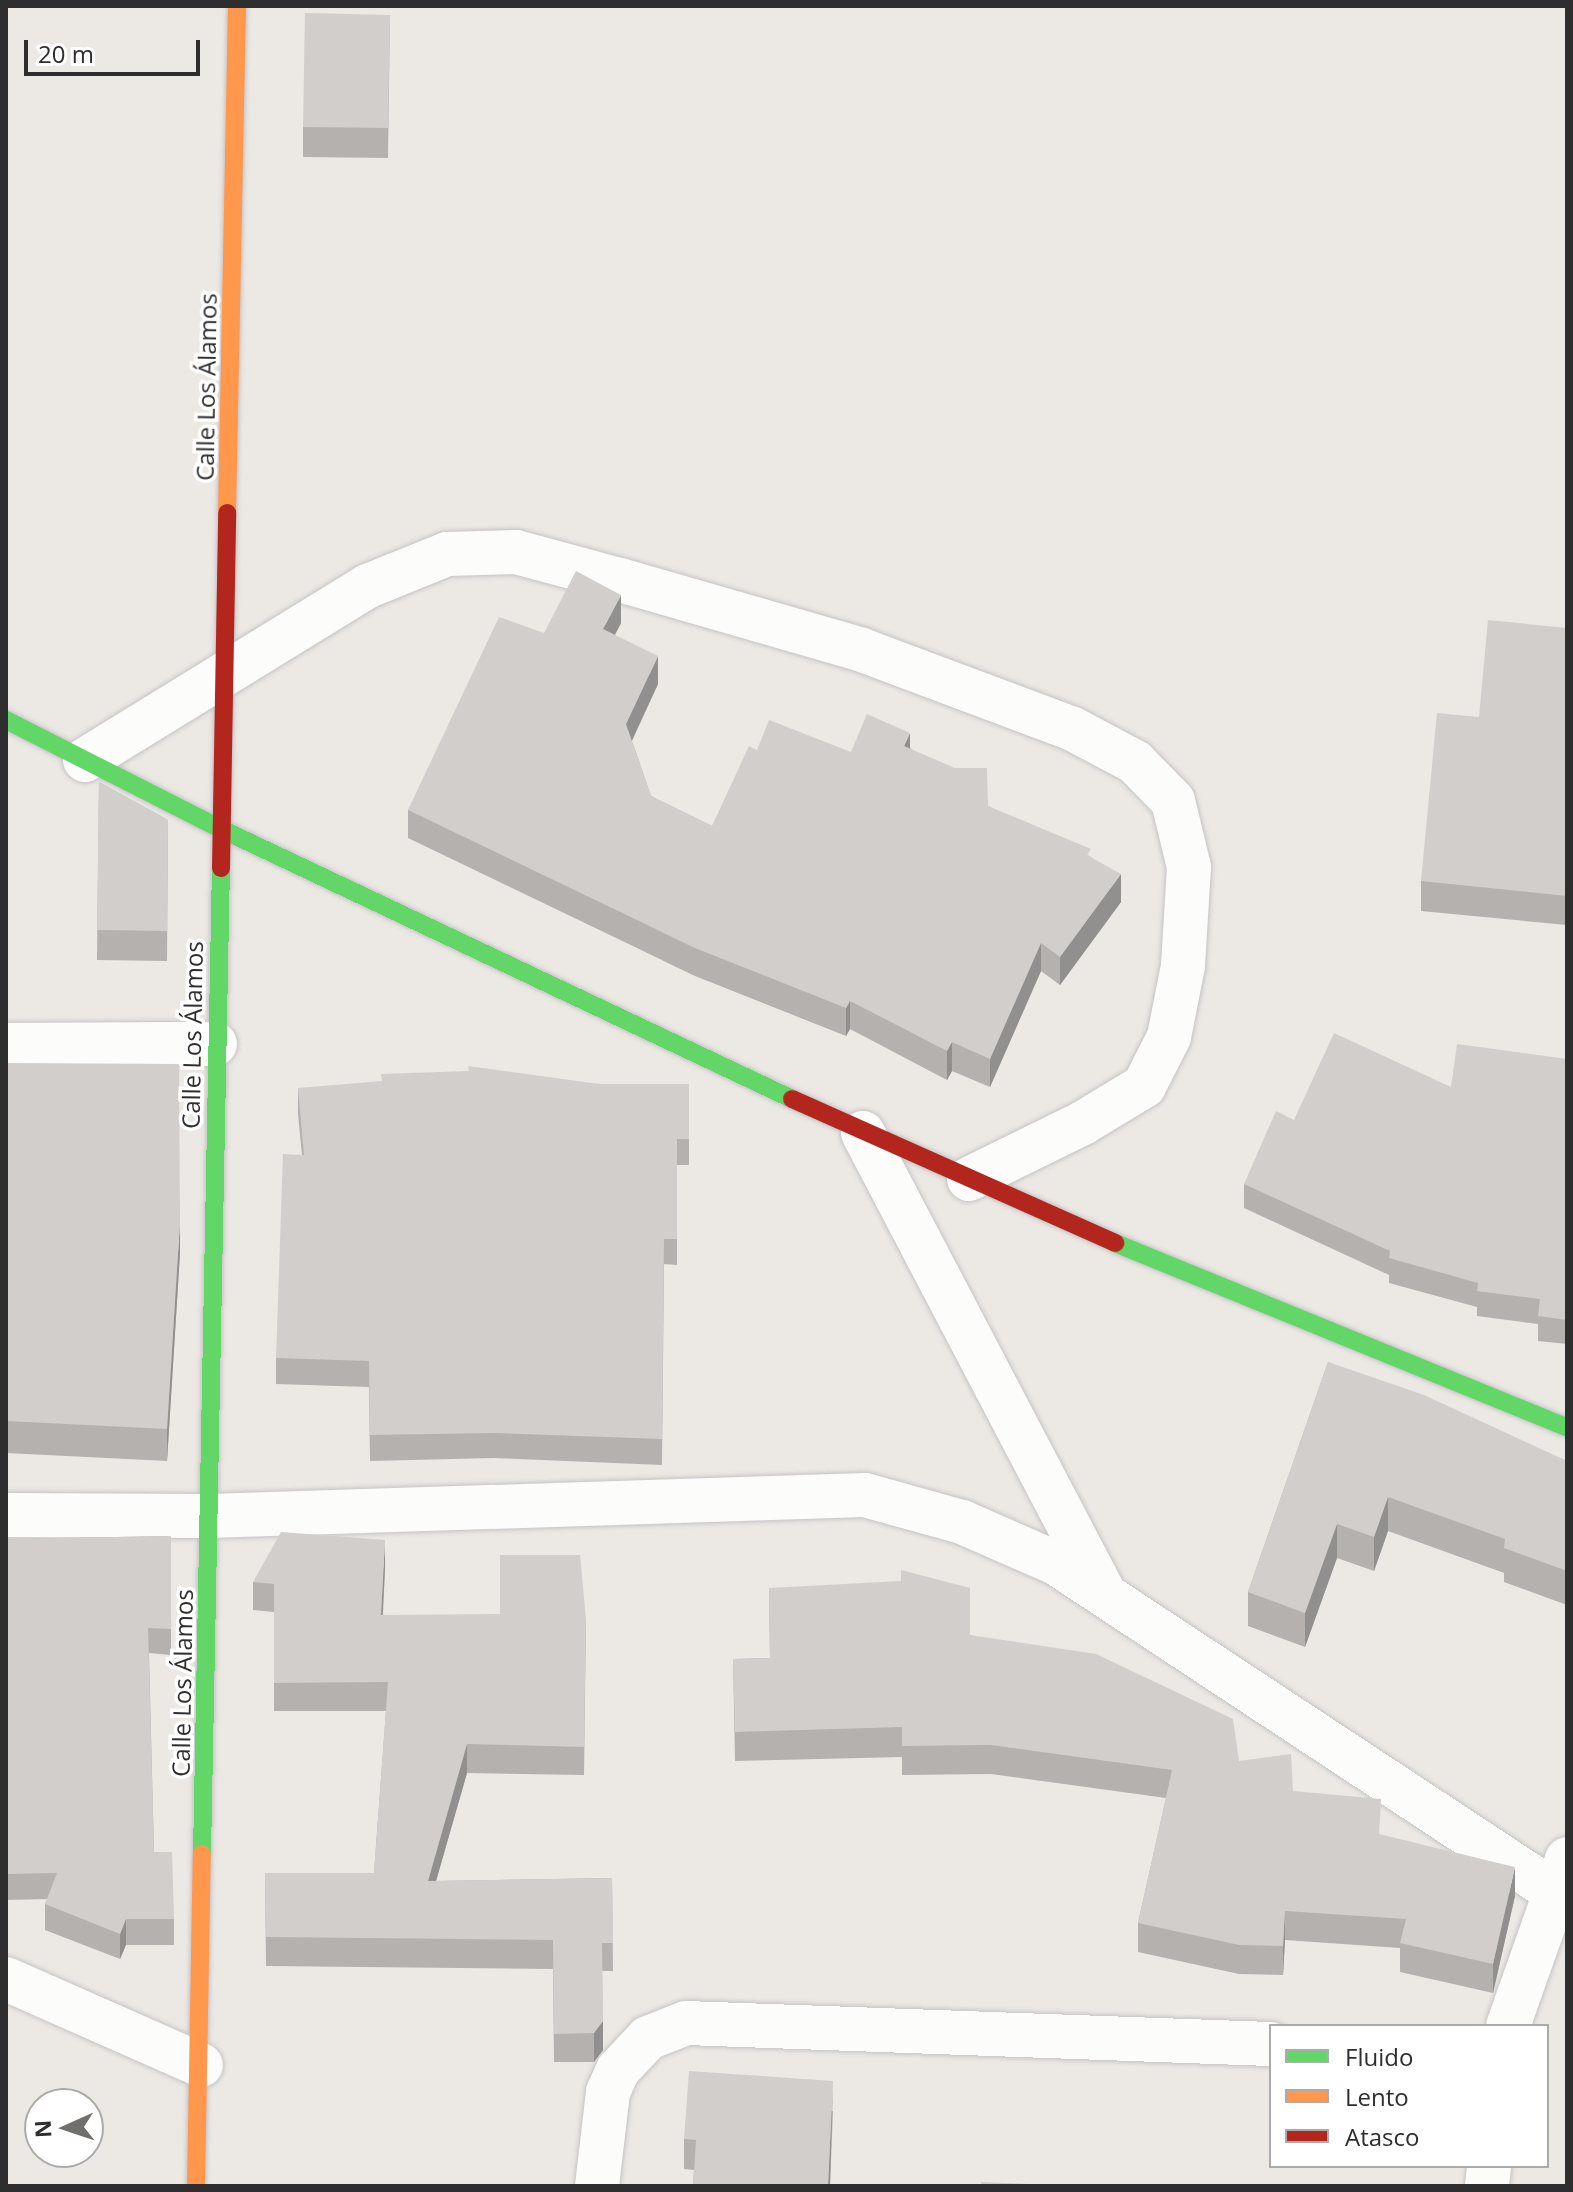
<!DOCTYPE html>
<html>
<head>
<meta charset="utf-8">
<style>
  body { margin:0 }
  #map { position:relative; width:1573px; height:2192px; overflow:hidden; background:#ece8e4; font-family:"Open Sans",sans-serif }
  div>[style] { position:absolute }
  .roads { filter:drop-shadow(0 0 2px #c5c4c5) drop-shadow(0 0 2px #c5c4c5) }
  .street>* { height:44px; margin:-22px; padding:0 22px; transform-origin:22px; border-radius:22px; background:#fcfcfb }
  .fast>* { height:18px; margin:-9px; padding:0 9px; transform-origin:9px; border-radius:9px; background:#63d668 }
  .slow>* { height:18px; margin:-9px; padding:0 9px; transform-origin:9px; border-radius:9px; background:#ff974d }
  .jam>* { height:18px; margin:-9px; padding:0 9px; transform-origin:9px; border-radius:9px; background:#b3261e }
  .wall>* { inset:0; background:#b4b1af }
  .shaded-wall>* { inset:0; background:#92908e }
  .building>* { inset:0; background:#d1cecb }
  span { translate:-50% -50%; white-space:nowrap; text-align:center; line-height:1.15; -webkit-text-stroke:7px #fff; paint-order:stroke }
  .street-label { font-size:24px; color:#2e2e2e }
  .frame { position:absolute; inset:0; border:8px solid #2e2e2e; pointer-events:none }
  .legend { position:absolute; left:1269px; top:2024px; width:280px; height:144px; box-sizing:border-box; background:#fff; border:2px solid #ababab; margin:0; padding:10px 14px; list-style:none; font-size:24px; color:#2e2e2e }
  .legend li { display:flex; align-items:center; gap:16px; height:40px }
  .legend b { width:40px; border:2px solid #ababab }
  .north { position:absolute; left:24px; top:2088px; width:80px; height:80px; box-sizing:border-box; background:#fff; border:2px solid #ababab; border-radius:50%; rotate:267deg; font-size:22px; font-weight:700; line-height:32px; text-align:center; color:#2e2e2e }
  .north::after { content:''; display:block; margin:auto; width:28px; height:36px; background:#706f6e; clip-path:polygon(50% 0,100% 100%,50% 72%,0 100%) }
  .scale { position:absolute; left:24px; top:40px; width:176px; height:36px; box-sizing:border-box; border:4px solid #2e2e2e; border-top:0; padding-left:10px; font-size:24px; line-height:28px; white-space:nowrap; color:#2e2e2e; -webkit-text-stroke:6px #fff; paint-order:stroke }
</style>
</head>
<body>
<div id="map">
  <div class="roads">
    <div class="street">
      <div style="left:85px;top:760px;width:332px;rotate:-31.6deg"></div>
      <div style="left:368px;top:586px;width:85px;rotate:-22.1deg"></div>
      <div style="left:447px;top:554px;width:69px;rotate:-1.7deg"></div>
      <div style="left:516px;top:552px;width:108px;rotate:15.1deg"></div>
      <div style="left:620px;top:580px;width:252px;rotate:16.1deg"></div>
      <div style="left:862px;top:650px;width:225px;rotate:20.5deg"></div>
      <div style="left:1073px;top:729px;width:70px;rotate:28deg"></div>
      <div style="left:1135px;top:762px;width:54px;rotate:45.7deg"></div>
      <div style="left:1173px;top:801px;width:68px;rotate:76.4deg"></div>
      <div style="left:1189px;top:867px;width:99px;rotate:93.5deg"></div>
      <div style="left:1183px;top:966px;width:72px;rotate:101.2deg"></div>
      <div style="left:1169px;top:1037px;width:55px;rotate:117deg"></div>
      <div style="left:1144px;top:1086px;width:71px;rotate:148.8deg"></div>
      <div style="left:1083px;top:1123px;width:127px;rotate:153.8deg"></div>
      <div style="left:6px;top:1045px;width:209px;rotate:-0.3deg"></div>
      <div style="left:863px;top:1133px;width:519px;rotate:62.35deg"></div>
      <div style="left:6px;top:1515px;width:202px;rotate:0.3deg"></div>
      <div style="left:208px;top:1516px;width:657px;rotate:-1.83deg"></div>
      <div style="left:865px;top:1495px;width:101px;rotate:15.6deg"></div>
      <div style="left:962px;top:1522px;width:103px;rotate:23.6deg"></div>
      <div style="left:1056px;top:1563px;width:612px;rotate:33.4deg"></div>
      <div style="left:6px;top:1979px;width:213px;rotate:23.8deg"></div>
      <div style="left:1508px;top:2026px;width:177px;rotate:-70.5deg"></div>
      <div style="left:597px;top:2186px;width:95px;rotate:-83.3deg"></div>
      <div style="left:608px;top:2092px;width:24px;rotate:-66deg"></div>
      <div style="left:618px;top:2070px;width:44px;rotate:-46.8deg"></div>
      <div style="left:648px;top:2038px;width:41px;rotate:-21.5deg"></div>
      <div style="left:686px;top:2023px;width:585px;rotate:2.06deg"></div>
      <div style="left:1487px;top:2186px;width:20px;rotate:-84deg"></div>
    </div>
    <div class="fast">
      <div style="left:6px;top:720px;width:239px;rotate:26.9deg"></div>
      <div style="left:219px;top:828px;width:634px;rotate:25.31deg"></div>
      <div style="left:1115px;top:1243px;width:488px;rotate:22.2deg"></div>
      <div style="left:202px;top:1854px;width:986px;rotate:-88.9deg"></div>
    </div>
    <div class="slow">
      <div style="left:227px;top:513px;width:507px;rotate:-88.87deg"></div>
      <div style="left:196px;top:2186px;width:332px;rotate:-89deg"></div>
    </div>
    <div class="jam">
      <div style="left:221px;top:868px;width:355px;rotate:-89deg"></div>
      <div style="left:792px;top:1099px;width:354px;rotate:24deg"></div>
    </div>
  </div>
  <div class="wall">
    <div style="clip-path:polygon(390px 15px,388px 158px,303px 157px,303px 127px)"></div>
    <div style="clip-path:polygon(621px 623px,615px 635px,658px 684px,632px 741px,651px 796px,712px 826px,757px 750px,851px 752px,910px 748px,988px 806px,1091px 857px,1121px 902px,1060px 985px,1041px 971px,990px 1087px,952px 1071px,947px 1080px,850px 1029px,846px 1036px,695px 976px,408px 838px,408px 810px,544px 633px)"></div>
    <div style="clip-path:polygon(1567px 628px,1567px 925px,1421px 911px,1421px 881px,1479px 717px)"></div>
    <div style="clip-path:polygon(99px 782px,168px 820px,167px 961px,97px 960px)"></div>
    <div style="clip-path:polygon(1567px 1059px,1567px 1344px,1538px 1341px,1538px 1324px,1477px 1316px,1477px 1307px,1389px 1283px,1389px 1275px,1244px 1208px,1244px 1184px,1294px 1120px,1451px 1087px)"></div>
    <div style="clip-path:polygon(6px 1063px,180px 1253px,167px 1461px,6px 1453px)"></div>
    <div style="clip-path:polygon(599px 1084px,689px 1084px,689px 1165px,677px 1165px,677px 1265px,664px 1264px,662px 1465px,494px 1458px,370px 1461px,369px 1387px,276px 1384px,276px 1358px,302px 1155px,298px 1114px,298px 1088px)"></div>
    <div style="clip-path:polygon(1328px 1362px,1567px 1461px,1567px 1605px,1504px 1582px,1504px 1573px,1388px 1531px,1374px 1571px,1337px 1558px,1305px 1647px,1248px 1626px,1248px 1592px)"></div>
    <div style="clip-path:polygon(171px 1536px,171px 1655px,149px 1653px,154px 1852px,174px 1919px,174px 1945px,126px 1945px,120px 1959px,45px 1930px,45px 1904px,47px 1899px,6px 1900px,6px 1539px)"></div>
    <div style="clip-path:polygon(385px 1568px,383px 1615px,586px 1620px,584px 1775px,467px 1773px,436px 1881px,612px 1878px,613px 1971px,602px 1971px,603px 2050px,594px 2062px,554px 2062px,553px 1969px,266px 1966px,265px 1873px,374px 1873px,386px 1711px,274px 1711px,274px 1612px,253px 1610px,253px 1582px)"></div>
    <div style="clip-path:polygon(769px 1588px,970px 1635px,1239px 1761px,1293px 1791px,1381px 1835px,1515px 1896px,1493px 1993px,1400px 1972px,1400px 1948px,1285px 1940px,1283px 1975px,1239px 1974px,1138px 1952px,1138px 1923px,1166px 1798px,991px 1774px,902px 1775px,902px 1757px,735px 1761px,733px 1659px,770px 1658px)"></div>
    <div style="clip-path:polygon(833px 2111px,830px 2186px,693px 2186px,694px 2170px,684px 2169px,684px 2139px)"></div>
  </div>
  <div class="shaded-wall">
    <div style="clip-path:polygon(7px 502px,7px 532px,6px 534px,6px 504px)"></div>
    <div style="clip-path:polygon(621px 595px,621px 623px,603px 657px,603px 629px)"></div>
    <div style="clip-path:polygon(658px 656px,658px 684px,626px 753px,626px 724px)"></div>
    <div style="clip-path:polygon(910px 733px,910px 761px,904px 746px)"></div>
    <div style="clip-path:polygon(1121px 874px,1121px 902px,1060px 985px,1060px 957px)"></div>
    <div style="clip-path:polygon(1041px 943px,1041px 971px,990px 1087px,990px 1059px)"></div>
    <div style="clip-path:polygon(850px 1001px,850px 1029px,846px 1036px,846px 1008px)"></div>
    <div style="clip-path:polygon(952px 1042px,952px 1071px,947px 1080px,947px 1051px)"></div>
    <div style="clip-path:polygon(180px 1221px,180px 1253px,167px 1461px,167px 1429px)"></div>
    <div style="clip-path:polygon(1388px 1497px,1388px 1531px,1374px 1571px,1374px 1537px)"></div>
    <div style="clip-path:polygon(1337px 1524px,1337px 1558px,1305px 1647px,1305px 1613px)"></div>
    <div style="clip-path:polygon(385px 1540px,385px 1568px,381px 1644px,381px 1615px)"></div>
    <div style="clip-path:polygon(467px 1744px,467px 1773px,428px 1909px,428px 1881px)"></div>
    <div style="clip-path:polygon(1515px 1867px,1515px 1896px,1493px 1993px,1493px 1964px)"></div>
    <div style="clip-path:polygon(1285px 1911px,1285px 1940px,1283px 1975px,1283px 1946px)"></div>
    <div style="clip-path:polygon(126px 1919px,126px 1945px,120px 1959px,120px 1934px)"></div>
    <div style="clip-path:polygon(603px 2021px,603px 2050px,594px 2062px,594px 2033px)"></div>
    <div style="clip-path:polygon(833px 2081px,830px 2186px,828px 2186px)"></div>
  </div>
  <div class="building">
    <div style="clip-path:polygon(305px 13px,390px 15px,388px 128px,303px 127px)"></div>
    <div style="clip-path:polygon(576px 571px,621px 595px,603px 629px,658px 656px,626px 724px,651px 796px,712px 826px,749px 746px,757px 750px,769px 720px,851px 752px,867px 714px,910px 733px,904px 746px,955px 768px,987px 768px,988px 806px,1091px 849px,1087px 855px,1121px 874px,1060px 957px,1041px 943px,990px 1059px,952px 1042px,947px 1051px,850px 1001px,846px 1008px,695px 948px,408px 810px,499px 617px,544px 633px)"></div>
    <div style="clip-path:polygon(1488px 620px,1567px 628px,1567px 896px,1421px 881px,1437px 713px,1479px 717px)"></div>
    <div style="clip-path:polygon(99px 782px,168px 820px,167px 931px,97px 930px)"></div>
    <div style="clip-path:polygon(1334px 1033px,1451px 1087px,1457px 1044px,1567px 1059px,1567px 1320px,1538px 1316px,1540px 1299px,1477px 1291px,1478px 1283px,1389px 1258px,1390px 1251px,1244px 1184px,1276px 1111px,1294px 1120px)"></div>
    <div style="clip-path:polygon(6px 1063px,179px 1064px,180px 1221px,167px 1429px,6px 1421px)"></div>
    <div style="clip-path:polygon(468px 1066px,599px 1084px,689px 1084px,689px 1139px,677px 1139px,677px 1239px,664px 1239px,662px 1439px,494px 1433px,370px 1435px,369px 1361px,276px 1358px,283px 1154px,304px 1155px,298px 1088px,382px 1081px,381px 1074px,469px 1071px)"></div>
    <div style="clip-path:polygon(1328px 1362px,1424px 1395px,1567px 1461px,1567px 1571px,1504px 1548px,1505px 1539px,1388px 1497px,1374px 1537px,1337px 1524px,1305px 1613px,1248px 1592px)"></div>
    <div style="clip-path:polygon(281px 1532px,385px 1540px,381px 1615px,500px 1614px,500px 1555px,580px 1555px,586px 1620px,584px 1747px,467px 1744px,428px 1881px,612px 1878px,613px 1943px,602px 1943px,603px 2021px,594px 2033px,554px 2034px,553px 1940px,266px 1937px,265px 1873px,374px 1873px,388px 1682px,274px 1683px,274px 1584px,253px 1582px)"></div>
    <div style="clip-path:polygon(171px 1536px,171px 1629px,148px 1628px,154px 1852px,172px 1852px,174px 1919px,126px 1919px,120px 1934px,45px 1904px,57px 1873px,6px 1874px,6px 1539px)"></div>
    <div style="clip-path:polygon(901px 1570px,970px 1588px,970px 1635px,1096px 1654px,1233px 1719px,1239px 1761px,1291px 1754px,1293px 1791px,1381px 1799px,1379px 1834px,1515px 1867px,1493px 1964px,1400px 1943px,1406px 1919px,1285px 1911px,1283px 1946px,1239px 1945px,1138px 1923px,1172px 1770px,991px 1745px,902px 1746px,902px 1727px,735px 1732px,733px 1659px,770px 1658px,769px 1588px,901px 1581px)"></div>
    <div style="clip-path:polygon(689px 2071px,833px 2081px,828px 2186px,693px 2186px,696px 2140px,684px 2139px)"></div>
    <div style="clip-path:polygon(981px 2182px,1053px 2185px,1053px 2186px,981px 2186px)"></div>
  </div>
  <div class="street-label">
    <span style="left:206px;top:387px;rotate:-89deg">Calle Los Álamos</span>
    <span style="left:192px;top:1035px;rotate:-89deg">Calle Los Álamos</span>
    <span style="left:182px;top:1683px;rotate:-89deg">Calle Los Álamos</span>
  </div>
  <div class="frame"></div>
  <ul class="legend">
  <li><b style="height:10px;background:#63d668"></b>Fluido</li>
  <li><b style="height:10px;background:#ff974d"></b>Lento</li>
  <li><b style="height:10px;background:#b3261e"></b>Atasco</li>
  </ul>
  <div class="north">N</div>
  <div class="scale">20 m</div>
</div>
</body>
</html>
